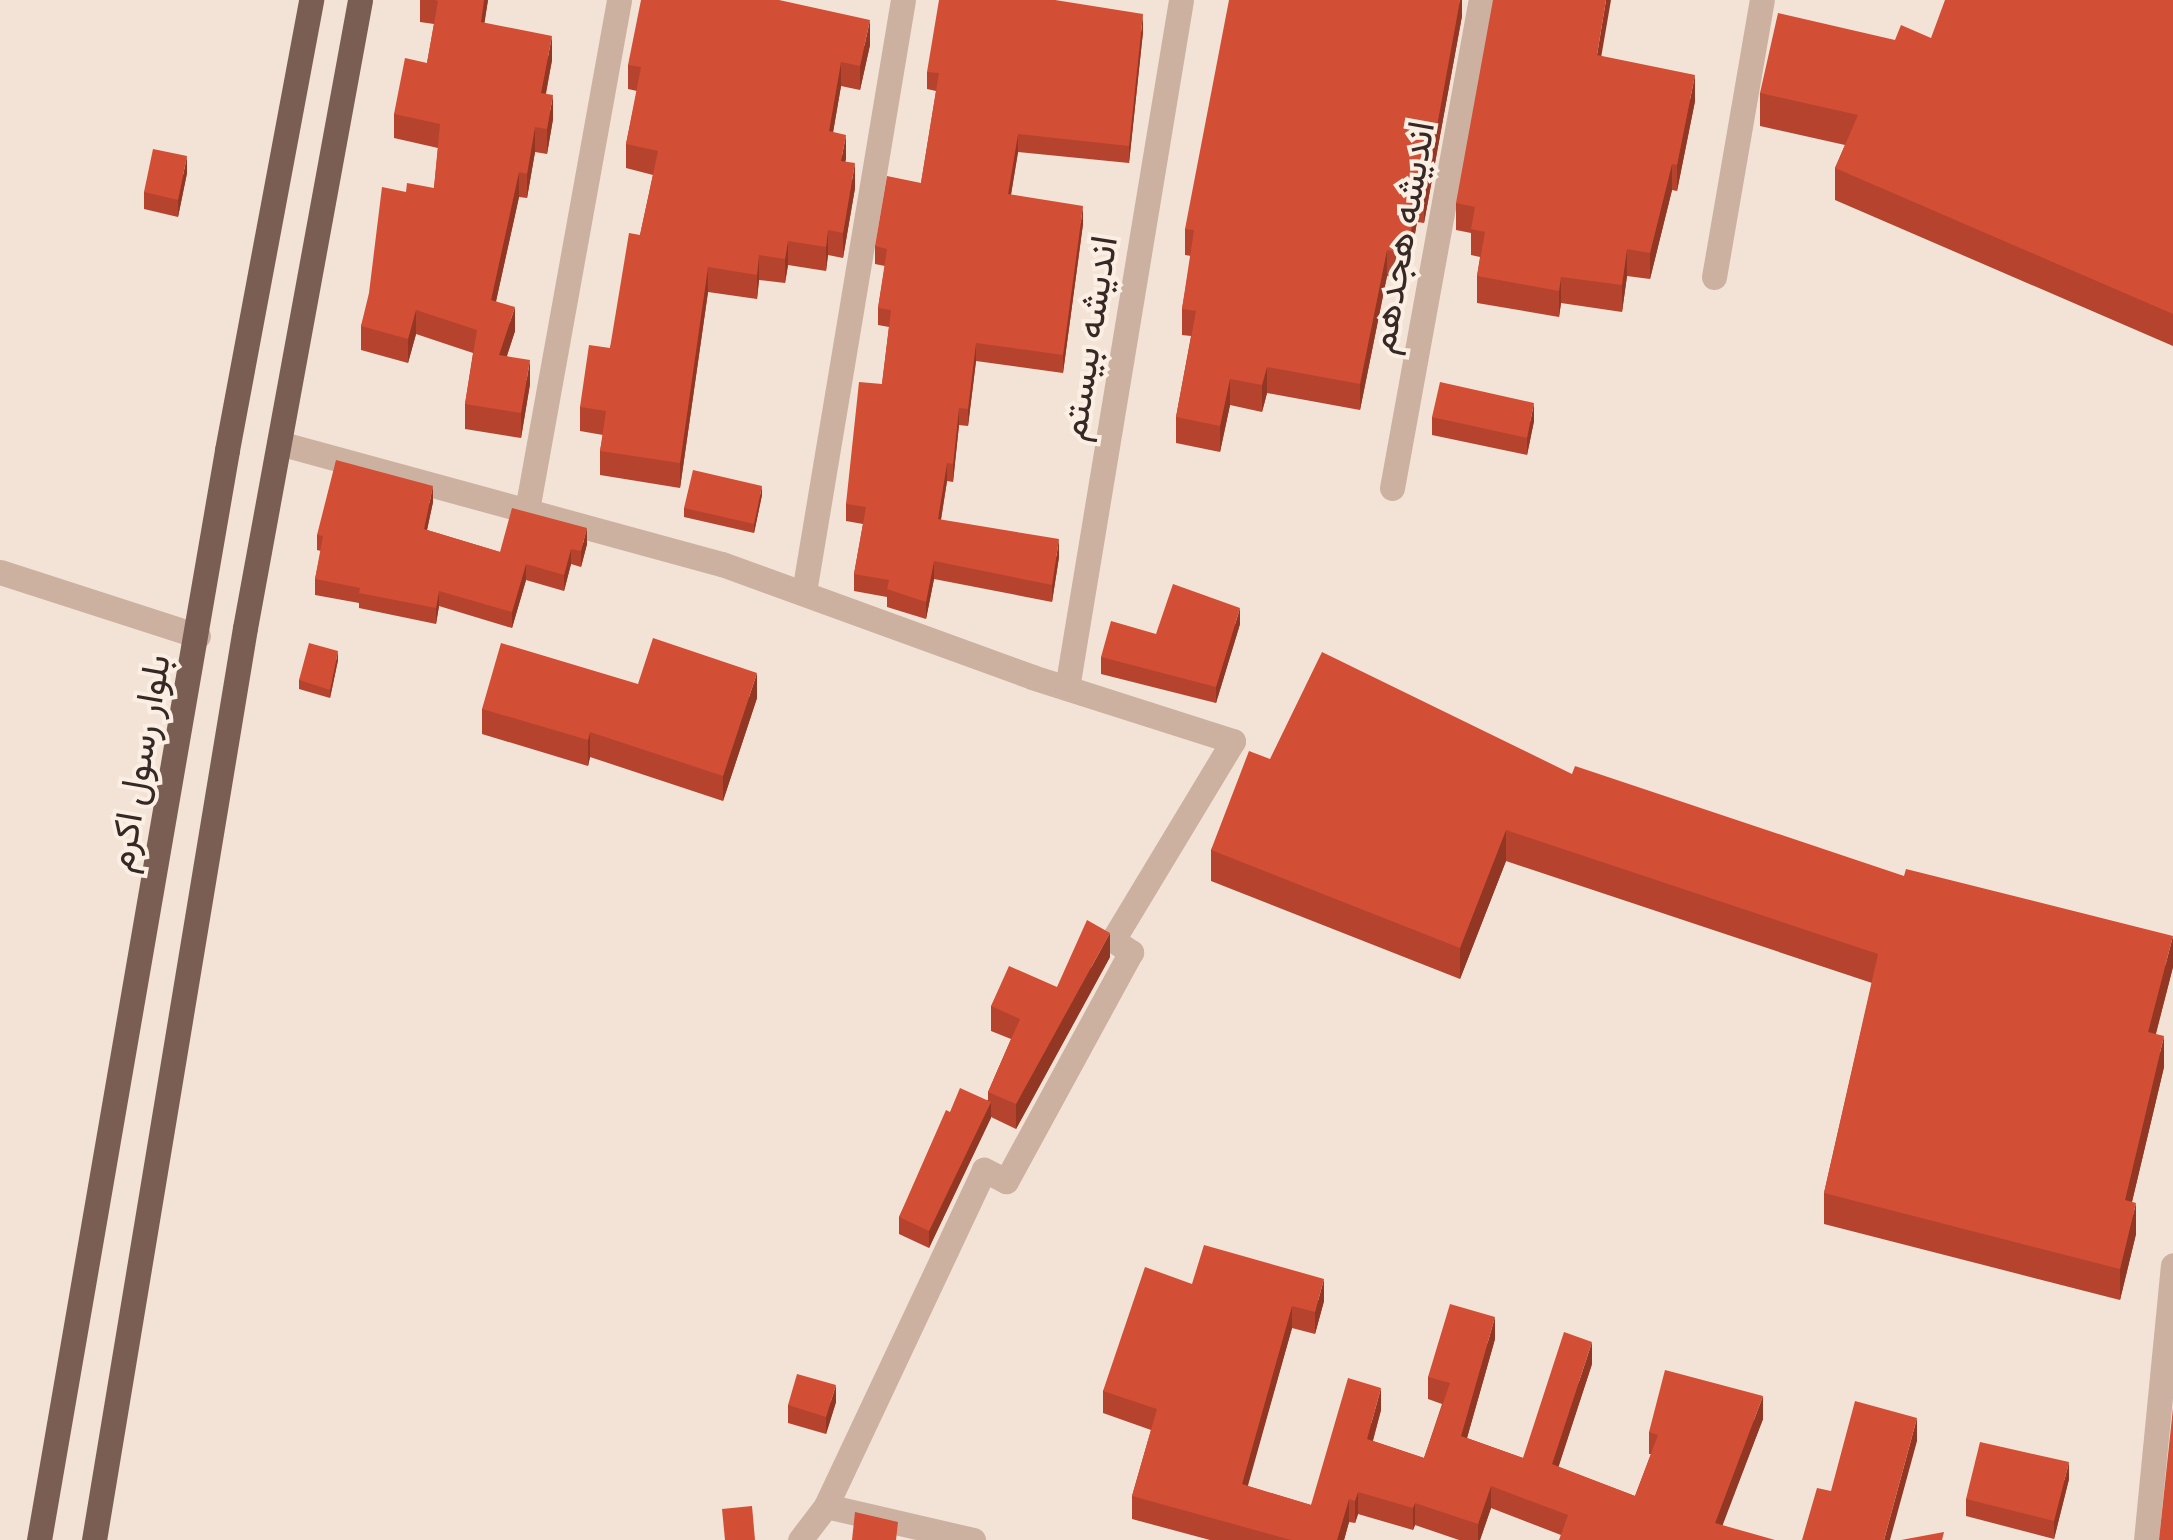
<!DOCTYPE html>
<html>
<head>
<meta charset="utf-8">
<style>
  body { margin:0 }
  #map { position:relative; width:2173px; height:1540px; overflow:hidden; background:#f3e3d6; font-family:"Exo 2",Vazirmatn,sans-serif }
  div>[style] { position:absolute }
  .minor>* { height:25px; margin:-12.5px; padding:0 12.5px; transform-origin:12.5px; border-radius:12.5px; background:#ccb1a1 }
  .major>* { height:25px; margin:-12.5px; padding:0 12.5px; transform-origin:12.5px; border-radius:12.5px; background:#7a5e54 }
  .wall>* { inset:0; background:#b5432e }
  .shaded-wall>* { inset:0; background:#933725 }
  .building>* { inset:0; background:#d24e35 }
  span { translate:-50% -50%; white-space:nowrap; text-align:center; line-height:1.15; -webkit-text-stroke:8px #fbeee3; paint-order:stroke }
  .street-label { font-size:38px; color:#362925 }
</style>
</head>
<body>
<div id="map">
  <div class="minor">
    <div style="left:1714px;top:277px;width:281px;rotate:-80.2deg"></div>
    <div style="left:279px;top:443px;width:459px;rotate:15.3deg"></div>
    <div style="left:722px;top:564px;width:330px;rotate:20deg"></div>
    <div style="left:1032px;top:677px;width:211px;rotate:17.7deg"></div>
    <div style="left:1233px;top:741px;width:232px;rotate:121.1deg"></div>
    <div style="left:1113px;top:940px;width:22px;rotate:34deg"></div>
    <div style="left:1131px;top:952px;width:261px;rotate:118.6deg"></div>
    <div style="left:1006px;top:1181px;width:25px;rotate:-153deg"></div>
    <div style="left:984px;top:1170px;width:371px;rotate:115.2deg"></div>
    <div style="left:1392px;top:488px;width:496px;rotate:-79.7deg"></div>
    <div style="left:527px;top:510px;width:518px;rotate:-79.77deg"></div>
    <div style="left:0;top:572px;width:208px;rotate:17.9deg"></div>
    <div style="left:804px;top:592px;width:600px;rotate:-80.51deg"></div>
    <div style="left:1067px;top:688px;width:697px;rotate:-80.59deg"></div>
    <div style="left:800px;top:1540px;width:43px;rotate:-52.6deg"></div>
    <div style="left:826px;top:1506px;width:151px;rotate:13deg"></div>
    <div style="left:2146px;top:1540px;width:276px;rotate:-84.4deg"></div>
  </div>
  <div class="major">
    <div style="left:39px;top:1540px;width:1106px;rotate:-80.21deg"></div>
    <div style="left:227px;top:450px;width:458px;rotate:-79.4deg"></div>
    <div style="left:94px;top:1540px;width:924px;rotate:-80.6deg"></div>
    <div style="left:245px;top:628px;width:638px;rotate:-79.62deg"></div>
  </div>
  <div class="wall">
    <div style="clip-path:polygon(420px 0,488px 0,484px 23px,552px 60px,546px 94px,553px 119px,547px 154px,535px 152px,527px 198px,519px 197px,496px 301px,515px 331px,507px 356px,530px 384px,521px 438px,465px 429px,465px 404px,473px 353px,416px 334px,408px 363px,361px 350px,361px 326px,406px 192px,434px 188px,438px 148px,394px 138px,394px 114px,427px 63px,434px 24px,420px 22px)"></div>
    <div style="clip-path:polygon(1462px 0,1462px 16px,1424px 223px,1417px 222px,1407px 280px,1387px 276px,1360px 410px,1267px 393px,1262px 412px,1230px 405px,1220px 452px,1176px 443px,1176px 417px,1191px 336px,1182px 335px,1182px 309px,1191px 256px,1185px 255px,1185px 229px)"></div>
    <div style="clip-path:polygon(2173px 0,2173px 346px,1835px 200px,1835px 168px,1845px 145px,1760px 126px,1760px 93px,1895px 40px,1931px 38px)"></div>
    <div style="clip-path:polygon(1143px 32px,1129px 163px,1018px 152px,1011px 195px,1083px 224px,1063px 373px,976px 361px,968px 426px,959px 425px,953px 482px,947px 481px,941px 520px,1059px 557px,1052px 602px,934px 579px,926px 619px,887px 607px,887px 597px,854px 591px,854px 574px,863px 524px,846px 521px,846px 504px,882px 384px,889px 327px,878px 325px,878px 308px,885px 266px,875px 264px,875px 246px,921px 183px,936px 91px,927px 89px,927px 72px)"></div>
    <div style="clip-path:polygon(870px 45px,860px 90px,841px 86px,833px 132px,855px 188px,843px 258px,828px 255px,826px 271px,788px 265px,785px 283px,759px 280px,757px 299px,708px 292px,680px 488px,600px 475px,600px 451px,603px 435px,580px 431px,580px 407px,610px 348px,640px 235px,653px 175px,626px 168px,626px 144px,637px 91px,628px 89px,628px 65px)"></div>
    <div style="clip-path:polygon(1601px 56px,1695px 101px,1677px 191px,1672px 190px,1650px 279px,1627px 276px,1622px 312px,1561px 303px,1559px 317px,1477px 303px,1477px 276px,1480px 257px,1471px 255px,1471px 233px,1456px 230px,1456px 203px)"></div>
    <div style="clip-path:polygon(187px 173px,178px 217px,144px 209px,144px 192px)"></div>
    <div style="clip-path:polygon(1432px 417px,1534px 421px,1527px 455px,1432px 435px)"></div>
    <div style="clip-path:polygon(762px 495px,754px 533px,684px 517px,684px 508px)"></div>
    <div style="clip-path:polygon(433px 502px,427px 530px,500px 552px,587px 544px,581px 567px,571px 564px,564px 591px,526px 580px,512px 628px,439px 606px,436px 624px,359px 608px,359px 603px,315px 595px,315px 579px,321px 551px,317px 550px,317px 535px)"></div>
    <div style="clip-path:polygon(1240px 624px,1216px 703px,1101px 674px,1101px 657px,1156px 634px)"></div>
    <div style="clip-path:polygon(338px 660px,330px 698px,299px 689px,299px 680px)"></div>
    <div style="clip-path:polygon(638px 684px,757px 698px,723px 801px,590px 757px,588px 766px,482px 734px,482px 709px)"></div>
    <div style="clip-path:polygon(1270px 759px,1572px 774px,2173px 967px,2156px 1034px,2164px 1067px,2132px 1202px,2136px 1234px,2120px 1300px,1824px 1224px,1824px 1193px,1872px 983px,1506px 861px,1460px 979px,1211px 881px,1211px 850px)"></div>
    <div style="clip-path:polygon(1110px 957px,1016px 1129px,991px 1117px,929px 1248px,899px 1234px,899px 1217px,950px 1112px,988px 1100px,988px 1092px,1011px 1039px,991px 1031px,991px 1006px,1057px 987px)"></div>
    <div style="clip-path:polygon(1192px 1284px,1324px 1301px,1315px 1334px,1292px 1328px,1247px 1486px,1311px 1505px,1381px 1410px,1373px 1441px,1424px 1458px,1442px 1404px,1428px 1399px,1428px 1377px,1495px 1339px,1467px 1438px,1523px 1458px,1592px 1364px,1558px 1467px,1635px 1496px,1651px 1454px,1649px 1454px,1649px 1432px,1763px 1419px,1722px 1525px,1561px 1535px,1491px 1508px,1480px 1540px,1459px 1540px,1415px 1525px,1413px 1530px,1358px 1514px,1355px 1523px,1349px 1522px,1344px 1540px,1210px 1540px,1132px 1519px,1132px 1496px,1151px 1430px,1103px 1413px,1103px 1391px)"></div>
    <div style="clip-path:polygon(836px 1402px,826px 1434px,788px 1423px,788px 1405px)"></div>
    <div style="clip-path:polygon(2069px 1479px,2054px 1539px,1966px 1516px,1966px 1499px)"></div>
  </div>
  <div class="shaded-wall">
    <div style="clip-path:polygon(484px 0,488px 0,481px 46px,481px 22px)"></div>
    <div style="clip-path:polygon(1460px 0,1462px 0,1462px 16px,1424px 223px,1424px 197px)"></div>
    <div style="clip-path:polygon(1606px 0,1611px 0,1597px 81px,1597px 55px)"></div>
    <div style="clip-path:polygon(1143px 14px,1143px 32px,1129px 163px,1129px 146px)"></div>
    <div style="clip-path:polygon(870px 20px,870px 45px,860px 90px,860px 66px)"></div>
    <div style="clip-path:polygon(552px 36px,552px 60px,541px 117px,541px 93px)"></div>
    <div style="clip-path:polygon(841px 62px,841px 86px,829px 156px,829px 131px)"></div>
    <div style="clip-path:polygon(1695px 75px,1695px 101px,1677px 191px,1677px 165px)"></div>
    <div style="clip-path:polygon(553px 95px,553px 119px,547px 154px,547px 129px)"></div>
    <div style="clip-path:polygon(535px 127px,535px 152px,527px 198px,527px 174px)"></div>
    <div style="clip-path:polygon(1018px 134px,1018px 152px,1008px 212px,1008px 194px)"></div>
    <div style="clip-path:polygon(846px 135px,846px 159px,841px 185px,841px 161px)"></div>
    <div style="clip-path:polygon(187px 156px,187px 173px,178px 217px,178px 200px)"></div>
    <div style="clip-path:polygon(855px 163px,855px 188px,843px 258px,843px 233px)"></div>
    <div style="clip-path:polygon(1672px 164px,1672px 190px,1650px 279px,1650px 253px)"></div>
    <div style="clip-path:polygon(519px 172px,519px 197px,491px 324px,491px 300px)"></div>
    <div style="clip-path:polygon(1417px 196px,1417px 222px,1407px 280px,1407px 254px)"></div>
    <div style="clip-path:polygon(1083px 206px,1083px 224px,1063px 373px,1063px 355px)"></div>
    <div style="clip-path:polygon(828px 230px,828px 255px,826px 271px,826px 247px)"></div>
    <div style="clip-path:polygon(788px 241px,788px 265px,785px 283px,785px 259px)"></div>
    <div style="clip-path:polygon(1627px 249px,1627px 276px,1622px 312px,1622px 285px)"></div>
    <div style="clip-path:polygon(1387px 250px,1387px 276px,1360px 410px,1360px 384px)"></div>
    <div style="clip-path:polygon(759px 255px,759px 280px,757px 299px,757px 275px)"></div>
    <div style="clip-path:polygon(708px 267px,708px 292px,680px 488px,680px 463px)"></div>
    <div style="clip-path:polygon(1561px 277px,1561px 303px,1559px 317px,1559px 291px)"></div>
    <div style="clip-path:polygon(515px 307px,515px 331px,499px 379px,499px 355px)"></div>
    <div style="clip-path:polygon(416px 310px,416px 334px,408px 363px,408px 339px)"></div>
    <div style="clip-path:polygon(976px 343px,976px 361px,968px 426px,968px 409px)"></div>
    <div style="clip-path:polygon(530px 360px,530px 384px,521px 438px,521px 413px)"></div>
    <div style="clip-path:polygon(1267px 367px,1267px 393px,1262px 412px,1262px 385px)"></div>
    <div style="clip-path:polygon(1230px 379px,1230px 405px,1220px 452px,1220px 426px)"></div>
    <div style="clip-path:polygon(1534px 403px,1534px 421px,1527px 455px,1527px 438px)"></div>
    <div style="clip-path:polygon(959px 408px,959px 425px,953px 482px,953px 464px)"></div>
    <div style="clip-path:polygon(947px 463px,947px 481px,938px 537px,938px 519px)"></div>
    <div style="clip-path:polygon(433px 486px,433px 502px,424px 544px,424px 529px)"></div>
    <div style="clip-path:polygon(762px 486px,762px 495px,754px 533px,754px 524px)"></div>
    <div style="clip-path:polygon(587px 528px,587px 544px,581px 567px,581px 551px)"></div>
    <div style="clip-path:polygon(1059px 539px,1059px 557px,1052px 602px,1052px 585px)"></div>
    <div style="clip-path:polygon(571px 549px,571px 564px,564px 591px,564px 575px)"></div>
    <div style="clip-path:polygon(934px 561px,934px 579px,926px 619px,926px 602px)"></div>
    <div style="clip-path:polygon(526px 564px,526px 580px,512px 628px,512px 612px)"></div>
    <div style="clip-path:polygon(439px 591px,439px 606px,436px 624px,436px 608px)"></div>
    <div style="clip-path:polygon(1240px 608px,1240px 624px,1216px 703px,1216px 687px)"></div>
    <div style="clip-path:polygon(338px 651px,338px 660px,330px 698px,330px 690px)"></div>
    <div style="clip-path:polygon(757px 673px,757px 698px,723px 801px,723px 776px)"></div>
    <div style="clip-path:polygon(590px 732px,590px 757px,588px 766px,588px 740px)"></div>
    <div style="clip-path:polygon(1506px 830px,1506px 861px,1460px 979px,1460px 948px)"></div>
    <div style="clip-path:polygon(1110px 933px,1110px 957px,1016px 1129px,1016px 1104px)"></div>
    <div style="clip-path:polygon(2173px 936px,2173px 967px,2148px 1063px,2148px 1032px)"></div>
    <div style="clip-path:polygon(2164px 1036px,2164px 1067px,2125px 1231px,2125px 1200px)"></div>
    <div style="clip-path:polygon(991px 1102px,991px 1118px,929px 1248px,929px 1231px)"></div>
    <div style="clip-path:polygon(2136px 1203px,2136px 1234px,2120px 1300px,2120px 1269px)"></div>
    <div style="clip-path:polygon(1324px 1279px,1324px 1301px,1315px 1334px,1315px 1312px)"></div>
    <div style="clip-path:polygon(1292px 1306px,1292px 1328px,1242px 1507px,1242px 1484px)"></div>
    <div style="clip-path:polygon(1495px 1317px,1495px 1339px,1461px 1459px,1461px 1436px)"></div>
    <div style="clip-path:polygon(1592px 1342px,1592px 1364px,1552px 1487px,1552px 1464px)"></div>
    <div style="clip-path:polygon(836px 1385px,836px 1402px,826px 1434px,826px 1417px)"></div>
    <div style="clip-path:polygon(1381px 1388px,1381px 1410px,1367px 1461px,1367px 1439px)"></div>
    <div style="clip-path:polygon(1763px 1396px,1763px 1419px,1717px 1540px,1715px 1523px)"></div>
    <div style="clip-path:polygon(1917px 1418px,1917px 1441px,1890px 1540px,1884px 1540px)"></div>
    <div style="clip-path:polygon(2069px 1462px,2069px 1479px,2054px 1539px,2054px 1521px)"></div>
    <div style="clip-path:polygon(1491px 1486px,1491px 1508px,1480px 1540px,1478px 1540px,1478px 1524px)"></div>
    <div style="clip-path:polygon(1358px 1492px,1358px 1514px,1355px 1523px,1355px 1501px)"></div>
    <div style="clip-path:polygon(1349px 1499px,1349px 1522px,1344px 1540px,1337px 1540px)"></div>
    <div style="clip-path:polygon(1415px 1503px,1415px 1525px,1413px 1530px,1413px 1508px)"></div>
  </div>
  <div class="building">
    <div style="clip-path:polygon(434px 0,484px 0,481px 22px,552px 36px,541px 93px,553px 95px,547px 129px,535px 127px,527px 174px,519px 172px,491px 300px,515px 307px,499px 355px,530px 360px,521px 413px,465px 404px,477px 330px,416px 310px,408px 339px,361px 326px,369px 293px,382px 187px,406px 192px,407px 183px,434px 188px,440px 124px,394px 114px,405px 58px,427px 63px,438px 1px)"></div>
    <div style="clip-path:polygon(641px 0,779px 0,870px 20px,860px 66px,841px 62px,829px 131px,846px 135px,841px 161px,855px 163px,843px 233px,828px 230px,826px 247px,788px 241px,785px 259px,759px 255px,757px 275px,708px 267px,680px 463px,600px 451px,606px 411px,580px 407px,589px 345px,610px 348px,629px 233px,640px 235px,658px 151px,626px 144px,641px 67px,628px 65px)"></div>
    <div style="clip-path:polygon(939px 0,1055px 0,1143px 14px,1129px 146px,1018px 134px,1008px 194px,1083px 206px,1063px 355px,976px 343px,968px 409px,959px 408px,953px 464px,947px 463px,938px 519px,1059px 539px,1052px 585px,934px 561px,926px 602px,887px 589px,889px 580px,854px 574px,866px 507px,846px 504px,859px 382px,882px 384px,891px 310px,878px 308px,887px 249px,875px 246px,887px 176px,921px 183px,939px 73px,927px 72px)"></div>
    <div style="clip-path:polygon(1229px 0,1460px 0,1424px 197px,1417px 196px,1407px 254px,1387px 250px,1360px 384px,1267px 367px,1262px 385px,1230px 379px,1220px 426px,1176px 417px,1196px 311px,1182px 309px,1194px 230px,1185px 229px)"></div>
    <div style="clip-path:polygon(1493px 0,1606px 0,1597px 55px,1695px 75px,1677px 165px,1672px 164px,1650px 253px,1627px 249px,1622px 285px,1561px 277px,1559px 291px,1477px 276px,1485px 232px,1471px 229px,1475px 207px,1456px 203px)"></div>
    <div style="clip-path:polygon(1945px 0,2173px 0,2173px 314px,1835px 168px,1858px 115px,1760px 93px,1778px 13px,1895px 40px,1901px 25px,1931px 38px)"></div>
    <div style="clip-path:polygon(153px 149px,187px 156px,178px 200px,144px 192px)"></div>
    <div style="clip-path:polygon(1440px 382px,1534px 403px,1527px 438px,1432px 417px)"></div>
    <div style="clip-path:polygon(336px 460px,433px 486px,424px 529px,500px 552px,512px 508px,587px 528px,581px 551px,571px 549px,564px 575px,526px 564px,512px 612px,439px 591px,436px 608px,359px 593px,360px 588px,315px 579px,323px 536px,317px 535px)"></div>
    <div style="clip-path:polygon(693px 470px,762px 486px,754px 524px,684px 508px)"></div>
    <div style="clip-path:polygon(1173px 584px,1240px 608px,1216px 687px,1101px 657px,1111px 621px,1156px 634px)"></div>
    <div style="clip-path:polygon(653px 638px,757px 673px,723px 776px,590px 732px,588px 740px,482px 709px,501px 643px,638px 684px)"></div>
    <div style="clip-path:polygon(309px 643px,338px 651px,330px 690px,299px 680px)"></div>
    <div style="clip-path:polygon(1322px 652px,1572px 774px,1575px 766px,1904px 876px,1906px 869px,2173px 936px,2148px 1032px,2164px 1036px,2125px 1200px,2136px 1203px,2120px 1269px,1824px 1193px,1878px 954px,1506px 830px,1460px 948px,1211px 850px,1249px 751px,1270px 759px)"></div>
    <div style="clip-path:polygon(1087px 920px,1110px 933px,1016px 1104px,988px 1092px,1020px 1019px,991px 1006px,1009px 966px,1057px 987px)"></div>
    <div style="clip-path:polygon(960px 1088px,991px 1102px,929px 1231px,899px 1217px,946px 1110px,950px 1112px)"></div>
    <div style="clip-path:polygon(1204px 1245px,1324px 1279px,1315px 1312px,1292px 1306px,1242px 1484px,1311px 1505px,1348px 1378px,1381px 1388px,1367px 1439px,1424px 1458px,1450px 1383px,1428px 1377px,1450px 1304px,1495px 1317px,1461px 1436px,1523px 1458px,1564px 1332px,1592px 1342px,1552px 1464px,1635px 1496px,1658px 1435px,1649px 1432px,1665px 1370px,1763px 1396px,1715px 1523px,1775px 1540px,1559px 1540px,1568px 1515px,1491px 1486px,1478px 1524px,1415px 1503px,1413px 1508px,1358px 1492px,1355px 1501px,1349px 1499px,1337px 1540px,1291px 1540px,1132px 1496px,1157px 1409px,1103px 1391px,1145px 1267px,1192px 1284px)"></div>
    <div style="clip-path:polygon(797px 1374px,836px 1385px,826px 1417px,788px 1405px)"></div>
    <div style="clip-path:polygon(1855px 1401px,1917px 1418px,1884px 1540px,1802px 1540px,1817px 1488px,1831px 1491px)"></div>
    <div style="clip-path:polygon(2173px 1408px,2173px 1540px,2159px 1540px)"></div>
    <div style="clip-path:polygon(1980px 1442px,2069px 1462px,2054px 1521px,1966px 1499px)"></div>
    <div style="clip-path:polygon(752px 1506px,755px 1540px,725px 1540px,722px 1509px)"></div>
    <div style="clip-path:polygon(855px 1512px,898px 1522px,896px 1540px,852px 1540px)"></div>
    <div style="clip-path:polygon(1944px 1532px,1942px 1540px,1901px 1540px)"></div>
  </div>
  <div class="street-label">
    <span style="left:1400px;top:237px;rotate:-80deg">اندیشه هجدهم</span>
    <span style="left:1087px;top:338px;rotate:-81deg">اندیشه بیستم</span>
    <span style="left:137px;top:763px;rotate:-80deg">بلوار رسول اکرم</span>
  </div>
</div>
</body>
</html>
